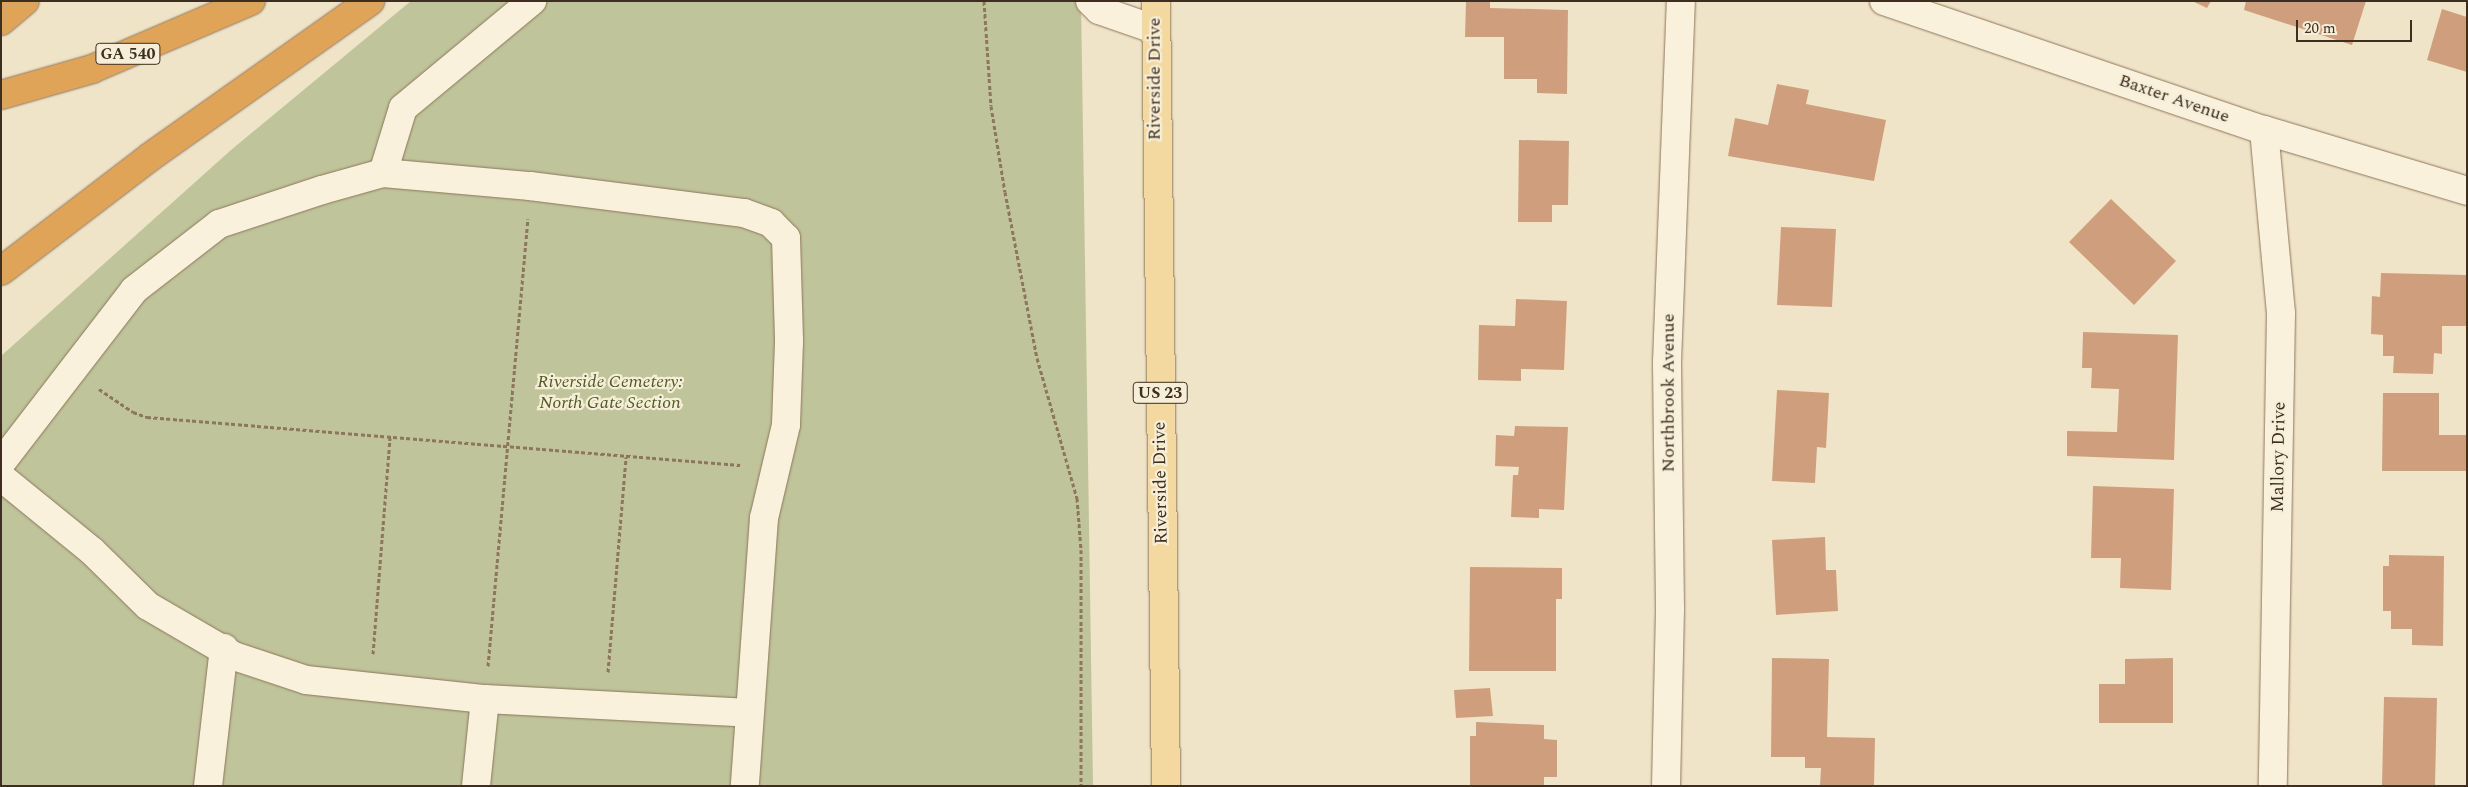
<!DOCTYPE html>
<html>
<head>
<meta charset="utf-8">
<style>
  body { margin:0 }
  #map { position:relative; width:2468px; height:787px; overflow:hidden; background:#f0e4c8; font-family:Spectral,serif }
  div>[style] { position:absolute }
  .cemetery>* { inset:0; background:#bfc49a }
  .building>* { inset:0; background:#cf9f7d }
  .path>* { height:3px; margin-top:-1.5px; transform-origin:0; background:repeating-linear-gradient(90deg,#8d765c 0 4px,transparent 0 6.5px) }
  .roads { filter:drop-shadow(0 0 1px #8d765c) drop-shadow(0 0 1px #8d765c) }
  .minor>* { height:28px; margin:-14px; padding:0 14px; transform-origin:14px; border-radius:14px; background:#faf1dc }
  .major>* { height:28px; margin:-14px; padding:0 14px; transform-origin:14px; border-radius:14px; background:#f3d9a0 }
  .highway>* { height:28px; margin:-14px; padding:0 14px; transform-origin:14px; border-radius:14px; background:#e0a458 }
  span { translate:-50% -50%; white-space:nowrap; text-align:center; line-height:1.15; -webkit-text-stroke:4.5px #f7eed8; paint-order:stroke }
  .shield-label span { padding:1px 4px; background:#f7eed8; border:1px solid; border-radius:4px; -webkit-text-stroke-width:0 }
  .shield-label { font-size:16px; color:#3d2e20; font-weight:700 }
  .street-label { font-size:18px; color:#3d2e20 }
  .park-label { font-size:18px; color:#4d5a26; font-style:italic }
  .frame { position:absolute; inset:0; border:2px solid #3d2e20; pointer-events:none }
  .scale { position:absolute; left:2296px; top:20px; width:116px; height:22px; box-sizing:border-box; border:2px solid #3d2e20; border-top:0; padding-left:6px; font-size:15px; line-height:18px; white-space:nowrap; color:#3d2e20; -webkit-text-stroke:4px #f7eed8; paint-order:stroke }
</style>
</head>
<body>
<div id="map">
  <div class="cemetery">
    <div style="clip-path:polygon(411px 1px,1081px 1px,1093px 786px,1px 786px,1px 356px,231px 150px)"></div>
  </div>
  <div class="building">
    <div style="clip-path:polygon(1466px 1px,1490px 1px,1490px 8px,1568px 10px,1567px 94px,1537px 93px,1537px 79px,1504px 79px,1504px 37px,1465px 37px)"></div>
    <div style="clip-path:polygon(2192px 1px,2211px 1px,2207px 8px)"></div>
    <div style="clip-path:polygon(2246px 1px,2366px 1px,2352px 45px,2244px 10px)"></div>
    <div style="clip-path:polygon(2442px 9px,2467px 17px,2467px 72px,2427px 60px)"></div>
    <div style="clip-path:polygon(1777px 84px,1809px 90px,1806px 104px,1886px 120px,1874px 181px,1728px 156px,1735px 118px,1768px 125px)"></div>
    <div style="clip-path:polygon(1519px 140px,1569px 141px,1568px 205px,1552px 205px,1552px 222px,1518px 222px)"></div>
    <div style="clip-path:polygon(2111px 199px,2176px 261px,2134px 305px,2069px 242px)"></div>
    <div style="clip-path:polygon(1781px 227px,1836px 229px,1832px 307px,1777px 305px)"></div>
    <div style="clip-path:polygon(2381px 273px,2467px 275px,2467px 326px,2442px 326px,2442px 354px,2434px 353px,2433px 374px,2393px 373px,2394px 356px,2383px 356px,2383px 335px,2371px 334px,2372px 296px,2380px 297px)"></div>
    <div style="clip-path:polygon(1516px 299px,1567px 301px,1564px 370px,1521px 369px,1521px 381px,1478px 380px,1479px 325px,1515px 326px)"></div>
    <div style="clip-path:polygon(2083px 332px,2178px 335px,2174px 460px,2067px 456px,2067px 431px,2117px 432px,2119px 389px,2091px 388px,2092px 368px,2082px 368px)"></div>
    <div style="clip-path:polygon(1777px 390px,1829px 393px,1826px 448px,1817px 447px,1815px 483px,1772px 481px)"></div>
    <div style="clip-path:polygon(2383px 393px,2439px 393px,2439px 435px,2467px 435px,2467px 471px,2382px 471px)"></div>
    <div style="clip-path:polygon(1515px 426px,1568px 427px,1564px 510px,1539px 509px,1539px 518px,1511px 517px,1513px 475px,1518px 475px,1519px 467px,1495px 466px,1496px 435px,1514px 436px)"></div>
    <div style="clip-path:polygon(2093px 486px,2174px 489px,2171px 590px,2120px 588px,2121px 558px,2091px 558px)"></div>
    <div style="clip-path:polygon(1825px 537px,1826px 570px,1836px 570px,1838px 611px,1776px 615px,1772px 540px)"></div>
    <div style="clip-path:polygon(2389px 555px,2444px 556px,2443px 646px,2412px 645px,2412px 629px,2391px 629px,2391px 611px,2383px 611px,2383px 566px,2389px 566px)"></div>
    <div style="clip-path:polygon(1470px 567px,1562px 568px,1562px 599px,1556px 599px,1556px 671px,1469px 671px)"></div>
    <div style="clip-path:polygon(1772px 658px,1829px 659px,1827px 737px,1875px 738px,1874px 786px,1820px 786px,1821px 768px,1805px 768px,1805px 757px,1771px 757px)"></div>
    <div style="clip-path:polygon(2173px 658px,2173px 723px,2099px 723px,2099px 684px,2125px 684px,2125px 659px)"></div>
    <div style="clip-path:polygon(1490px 688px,1493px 716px,1456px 718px,1454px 690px)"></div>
    <div style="clip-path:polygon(2384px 697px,2437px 698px,2435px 786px,2382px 786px)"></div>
    <div style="clip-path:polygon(1476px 722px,1544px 725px,1544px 739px,1557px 740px,1557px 777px,1544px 777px,1544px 786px,1470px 786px,1470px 736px,1476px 736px)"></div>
  </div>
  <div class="path">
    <div style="left:984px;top:1px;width:105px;rotate:86.2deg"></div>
    <div style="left:991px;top:106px;width:87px;rotate:80.8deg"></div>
    <div style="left:1005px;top:192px;width:169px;rotate:79.1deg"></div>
    <div style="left:1037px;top:358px;width:146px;rotate:74.1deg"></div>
    <div style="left:1077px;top:498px;width:52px;rotate:85.6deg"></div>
    <div style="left:1081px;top:550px;width:236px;rotate:90deg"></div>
    <div style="left:99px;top:389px;width:41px;rotate:34.1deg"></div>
    <div style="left:133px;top:412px;width:15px;rotate:20deg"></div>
    <div style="left:147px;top:417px;width:595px;rotate:4.63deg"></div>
    <div style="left:373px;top:654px;width:217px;rotate:-85.5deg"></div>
    <div style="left:488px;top:666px;width:449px;rotate:-84.9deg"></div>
    <div style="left:608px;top:672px;width:216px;rotate:-85.2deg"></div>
  </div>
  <div class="roads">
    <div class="minor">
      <div style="left:1090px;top:1px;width:13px;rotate:45deg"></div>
      <div style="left:1099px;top:10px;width:58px;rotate:19.1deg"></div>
      <div style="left:1884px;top:1px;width:401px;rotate:18.8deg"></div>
      <div style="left:2264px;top:130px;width:212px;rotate:16.7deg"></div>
      <div style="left:2264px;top:130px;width:184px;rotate:84.7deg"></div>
      <div style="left:2281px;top:313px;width:473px;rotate:91deg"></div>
      <div style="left:383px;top:173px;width:68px;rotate:-72.9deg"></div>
      <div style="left:403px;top:108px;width:168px;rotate:-39.7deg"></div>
      <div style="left:1px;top:463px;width:218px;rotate:-52.4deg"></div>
      <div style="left:134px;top:290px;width:108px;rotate:-37.8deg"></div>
      <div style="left:219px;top:224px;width:108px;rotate:-18.3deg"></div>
      <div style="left:322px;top:190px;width:63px;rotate:-15.6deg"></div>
      <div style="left:383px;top:173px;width:148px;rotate:5.1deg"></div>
      <div style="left:530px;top:186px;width:216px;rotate:7.2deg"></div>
      <div style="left:744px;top:213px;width:29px;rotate:20deg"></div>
      <div style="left:771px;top:223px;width:21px;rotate:45deg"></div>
      <div style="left:786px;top:238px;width:104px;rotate:88.3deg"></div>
      <div style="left:789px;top:342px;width:83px;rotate:92.1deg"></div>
      <div style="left:786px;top:425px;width:96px;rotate:103.3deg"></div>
      <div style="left:764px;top:518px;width:269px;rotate:94.1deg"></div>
      <div style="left:1px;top:477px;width:117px;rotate:39.1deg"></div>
      <div style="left:92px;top:551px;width:78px;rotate:44.5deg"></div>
      <div style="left:148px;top:606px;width:99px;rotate:30.2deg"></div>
      <div style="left:234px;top:656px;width:76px;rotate:18.4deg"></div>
      <div style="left:306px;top:680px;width:180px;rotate:6.1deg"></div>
      <div style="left:485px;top:699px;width:265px;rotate:3deg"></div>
      <div style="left:208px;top:786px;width:139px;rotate:-83.4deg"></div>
      <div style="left:476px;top:786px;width:87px;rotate:-84.1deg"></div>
      <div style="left:1666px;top:786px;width:177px;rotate:-88.7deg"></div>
      <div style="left:1670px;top:609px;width:247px;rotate:-90.7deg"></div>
      <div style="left:1667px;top:362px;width:361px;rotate:-87.8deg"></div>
    </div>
    <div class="major">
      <div style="left:1156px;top:1px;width:785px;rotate:89.27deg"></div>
    </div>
    <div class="highway">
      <div style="left:1px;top:21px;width:31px;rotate:-40deg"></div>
      <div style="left:1px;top:95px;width:95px;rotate:-15.9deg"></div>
      <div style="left:92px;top:69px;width:173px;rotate:-23.2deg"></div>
      <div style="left:1px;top:271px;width:188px;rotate:-37.4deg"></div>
      <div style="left:150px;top:157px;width:270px;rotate:-35.3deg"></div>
    </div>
  </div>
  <div class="shield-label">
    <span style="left:128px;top:54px">GA 540</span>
    <span style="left:1160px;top:393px">US 23</span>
  </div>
  <div class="street-label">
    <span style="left:1155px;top:79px;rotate:-90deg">Riverside Drive</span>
    <span style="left:2174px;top:99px;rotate:19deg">Baxter Avenue</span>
    <span style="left:1669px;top:393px;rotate:-90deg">Northbrook Avenue</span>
    <span style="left:2279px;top:457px;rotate:-89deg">Mallory Drive</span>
    <span style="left:1161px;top:483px;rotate:-91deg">Riverside Drive</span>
  </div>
  <div class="park-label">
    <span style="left:610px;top:393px">Riverside Cemetery:<br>North Gate Section</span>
  </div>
  <div class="frame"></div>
  <div class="scale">20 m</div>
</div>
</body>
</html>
